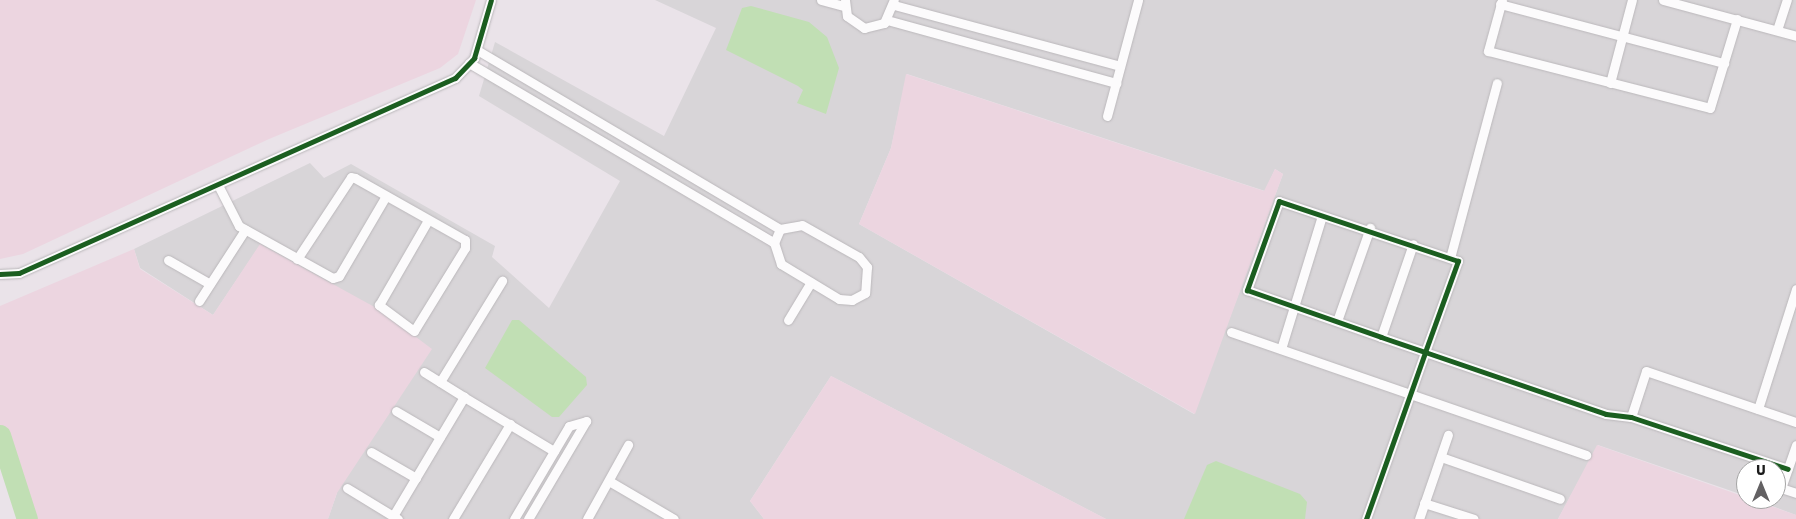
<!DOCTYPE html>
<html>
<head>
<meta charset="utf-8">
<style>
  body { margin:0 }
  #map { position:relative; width:1796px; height:519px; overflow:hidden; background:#eae3e9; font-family:Jost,sans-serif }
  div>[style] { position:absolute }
  .residential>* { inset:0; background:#d8d5d8 }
  .farmland>* { inset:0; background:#ecd5e0 }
  .water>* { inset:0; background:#c1dfb4 }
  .river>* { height:21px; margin:-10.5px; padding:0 10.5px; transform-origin:10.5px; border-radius:10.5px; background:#c1dfb4 }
  .roads { filter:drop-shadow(0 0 1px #bbb8bb) drop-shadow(0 0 1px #bbb8bb) }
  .street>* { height:9px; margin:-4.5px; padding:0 4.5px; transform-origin:4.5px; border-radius:4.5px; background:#fcfbfc }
  .cycleway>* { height:5px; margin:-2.5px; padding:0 2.5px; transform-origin:2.5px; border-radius:2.5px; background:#1b5e20 }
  span { translate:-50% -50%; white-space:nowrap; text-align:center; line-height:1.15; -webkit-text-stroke:4px #fff; paint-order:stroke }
  .north { position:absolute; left:1736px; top:459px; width:50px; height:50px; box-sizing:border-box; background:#fff; border:1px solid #a4a4a4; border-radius:50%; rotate:0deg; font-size:14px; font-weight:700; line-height:20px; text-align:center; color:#1b1b1b }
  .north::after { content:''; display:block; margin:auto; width:18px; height:22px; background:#636163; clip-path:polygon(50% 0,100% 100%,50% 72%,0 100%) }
</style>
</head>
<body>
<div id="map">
  <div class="residential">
    <div style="clip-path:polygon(evenodd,655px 0,1796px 0,1796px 515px,1753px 499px,1776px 499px,1776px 469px,1746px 469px,1746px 496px,1598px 445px,1558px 519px,1106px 519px,831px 376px,750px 501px,764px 519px,328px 519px,337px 493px,260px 245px,213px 315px,140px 268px,134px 249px,310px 163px,324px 178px,351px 164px,495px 246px,492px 257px,549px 308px,620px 181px,479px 96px,495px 42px,664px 136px,716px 28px,655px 0,907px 74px,1265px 191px,1275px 169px,1283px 174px,1194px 414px,859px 224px,891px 148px,907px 74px)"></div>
  </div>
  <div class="farmland">
    <div style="clip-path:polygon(0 0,476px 0,458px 54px,440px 68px,269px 139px,23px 254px,0 259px)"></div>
    <div style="clip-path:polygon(906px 74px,1264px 191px,1275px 169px,1283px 174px,1195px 414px,859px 224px,891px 148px)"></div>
    <div style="clip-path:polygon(260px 244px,380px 310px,432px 349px,337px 493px,328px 519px,27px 519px,0 434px,0 306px,134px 249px,140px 269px,213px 315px)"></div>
    <div style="clip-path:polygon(831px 376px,1106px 519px,764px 519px,750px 501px)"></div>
    <div style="clip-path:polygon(1597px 445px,1796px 515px,1796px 519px,1558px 519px)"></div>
  </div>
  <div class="water">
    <div style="clip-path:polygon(751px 6px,809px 22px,827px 37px,839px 68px,826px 114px,797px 103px,803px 90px,798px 86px,726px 50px,742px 8px)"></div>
    <div style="clip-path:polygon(512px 320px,519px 320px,586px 377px,587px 385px,559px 417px,552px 417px,485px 368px)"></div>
    <div style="clip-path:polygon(1216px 461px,1300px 494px,1307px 502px,1305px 519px,1184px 519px,1207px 465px)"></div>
  </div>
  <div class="river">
    <div style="left:0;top:435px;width:88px;rotate:72.2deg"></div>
  </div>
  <div class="roads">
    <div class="street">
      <div style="left:821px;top:0;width:24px;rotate:15deg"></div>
      <div style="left:845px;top:0;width:16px;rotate:83deg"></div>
      <div style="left:847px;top:16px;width:21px;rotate:35deg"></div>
      <div style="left:864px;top:28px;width:21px;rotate:-14deg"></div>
      <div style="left:884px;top:23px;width:25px;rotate:-67deg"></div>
      <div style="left:1502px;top:0;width:53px;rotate:105.4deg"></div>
      <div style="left:1488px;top:51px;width:229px;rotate:14.4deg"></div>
      <div style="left:1710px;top:108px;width:93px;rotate:-73.1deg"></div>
      <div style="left:1663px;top:0;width:138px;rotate:15.1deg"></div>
      <div style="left:1500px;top:4px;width:232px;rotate:14.8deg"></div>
      <div style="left:894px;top:5px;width:234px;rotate:15.1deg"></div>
      <div style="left:887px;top:20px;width:238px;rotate:15.4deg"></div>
      <div style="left:1777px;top:30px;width:32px;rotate:-72deg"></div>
      <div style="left:477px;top:50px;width:352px;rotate:30.6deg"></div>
      <div style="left:469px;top:63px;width:354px;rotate:30.5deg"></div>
      <div style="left:1610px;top:83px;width:86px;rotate:-75.2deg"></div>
      <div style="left:1107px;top:116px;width:120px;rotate:-75deg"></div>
      <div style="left:218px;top:185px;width:46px;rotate:62.9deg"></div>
      <div style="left:239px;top:226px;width:107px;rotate:29deg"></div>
      <div style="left:333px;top:278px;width:6px;rotate:-18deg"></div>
      <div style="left:339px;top:276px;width:93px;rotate:-59.6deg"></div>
      <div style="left:802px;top:225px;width:65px;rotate:29.3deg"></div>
      <div style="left:859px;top:257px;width:13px;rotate:51deg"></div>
      <div style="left:867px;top:267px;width:26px;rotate:94deg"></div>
      <div style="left:865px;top:293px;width:15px;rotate:152deg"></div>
      <div style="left:852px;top:300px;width:13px;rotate:-176deg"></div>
      <div style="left:839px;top:299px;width:68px;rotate:-148.9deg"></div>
      <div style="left:781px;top:264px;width:22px;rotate:-108deg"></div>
      <div style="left:774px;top:243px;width:15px;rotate:-67deg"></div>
      <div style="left:780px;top:229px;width:22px;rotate:-10deg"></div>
      <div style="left:1450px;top:258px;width:181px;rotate:-75deg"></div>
      <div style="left:297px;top:259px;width:98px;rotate:-56.6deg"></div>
      <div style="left:351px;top:177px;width:4px;rotate:14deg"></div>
      <div style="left:355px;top:178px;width:126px;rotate:29.4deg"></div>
      <div style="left:465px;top:240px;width:8px;rotate:90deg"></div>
      <div style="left:465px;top:248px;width:97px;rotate:121.6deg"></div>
      <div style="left:414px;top:331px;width:44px;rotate:-143.4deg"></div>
      <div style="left:379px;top:305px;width:98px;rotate:-60deg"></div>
      <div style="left:168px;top:260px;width:48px;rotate:29.7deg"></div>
      <div style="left:0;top:274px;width:19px;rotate:-3deg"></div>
      <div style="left:19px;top:273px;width:478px;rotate:-24.1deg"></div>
      <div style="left:455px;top:78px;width:28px;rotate:-46deg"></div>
      <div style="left:474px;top:58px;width:60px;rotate:-73.7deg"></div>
      <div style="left:199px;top:301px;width:85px;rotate:-57.1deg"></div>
      <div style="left:788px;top:320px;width:44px;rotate:-58.8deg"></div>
      <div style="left:1337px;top:321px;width:99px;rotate:-70.5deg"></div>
      <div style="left:1231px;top:332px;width:376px;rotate:19.1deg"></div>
      <div style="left:1381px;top:337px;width:98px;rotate:-71deg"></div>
      <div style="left:1281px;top:349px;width:139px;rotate:-72.9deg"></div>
      <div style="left:424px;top:372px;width:47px;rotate:32deg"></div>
      <div style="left:440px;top:382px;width:119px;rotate:-58.5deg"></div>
      <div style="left:1758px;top:409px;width:126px;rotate:-72.4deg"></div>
      <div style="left:396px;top:411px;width:51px;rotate:30.6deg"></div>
      <div style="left:1631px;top:417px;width:48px;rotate:-71.9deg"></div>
      <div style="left:1646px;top:371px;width:158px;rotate:18.8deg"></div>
      <div style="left:1796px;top:445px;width:46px;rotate:109.2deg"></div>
      <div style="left:1781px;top:488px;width:16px;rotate:18deg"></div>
      <div style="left:371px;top:452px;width:52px;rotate:30deg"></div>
      <div style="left:1441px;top:457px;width:126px;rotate:19.4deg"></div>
      <div style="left:609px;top:481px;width:75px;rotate:30.3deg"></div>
      <div style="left:347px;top:488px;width:54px;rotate:31.3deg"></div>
      <div style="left:1424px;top:503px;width:52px;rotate:17.7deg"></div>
      <div style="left:398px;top:519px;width:6px;rotate:-149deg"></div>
      <div style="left:393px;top:516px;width:139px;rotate:-59.2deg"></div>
      <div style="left:464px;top:397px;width:105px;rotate:31deg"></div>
      <div style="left:453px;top:519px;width:111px;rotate:-59deg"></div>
      <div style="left:514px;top:519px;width:108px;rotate:-59.4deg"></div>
      <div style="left:569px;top:426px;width:18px;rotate:-16deg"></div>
      <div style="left:586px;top:421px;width:114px;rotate:120.6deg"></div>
      <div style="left:587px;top:519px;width:85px;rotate:-61deg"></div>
      <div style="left:1366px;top:519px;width:177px;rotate:-70.5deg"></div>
      <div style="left:1425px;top:352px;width:97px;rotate:-70.1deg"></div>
      <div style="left:1458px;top:261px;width:189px;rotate:-161.5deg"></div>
      <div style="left:1279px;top:201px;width:95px;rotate:109.8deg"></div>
      <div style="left:1247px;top:290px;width:142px;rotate:19.3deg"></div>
      <div style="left:1381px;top:337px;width:46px;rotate:18.8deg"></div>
      <div style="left:1425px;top:352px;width:191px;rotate:18.9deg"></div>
      <div style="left:1606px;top:414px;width:25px;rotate:7deg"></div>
      <div style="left:1631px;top:417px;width:165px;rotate:18.3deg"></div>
      <div style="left:1419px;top:519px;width:89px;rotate:-71deg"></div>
    </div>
  </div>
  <div class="cycleway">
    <div style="left:0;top:274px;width:19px;rotate:-3deg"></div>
    <div style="left:19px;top:273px;width:478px;rotate:-24.1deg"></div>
    <div style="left:455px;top:78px;width:28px;rotate:-46deg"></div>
    <div style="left:474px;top:58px;width:60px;rotate:-73.7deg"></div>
    <div style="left:1366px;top:519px;width:177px;rotate:-70.5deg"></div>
    <div style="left:1425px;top:352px;width:97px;rotate:-70.1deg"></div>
    <div style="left:1458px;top:261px;width:189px;rotate:-161.5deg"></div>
    <div style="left:1279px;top:201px;width:95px;rotate:109.8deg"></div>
    <div style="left:1247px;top:290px;width:142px;rotate:19.3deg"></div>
    <div style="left:1381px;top:337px;width:46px;rotate:18.8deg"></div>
    <div style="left:1425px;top:352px;width:191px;rotate:18.9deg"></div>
    <div style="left:1606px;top:414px;width:25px;rotate:7deg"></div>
    <div style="left:1631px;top:417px;width:165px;rotate:18.3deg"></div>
  </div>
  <div class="north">U</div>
</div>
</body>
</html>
